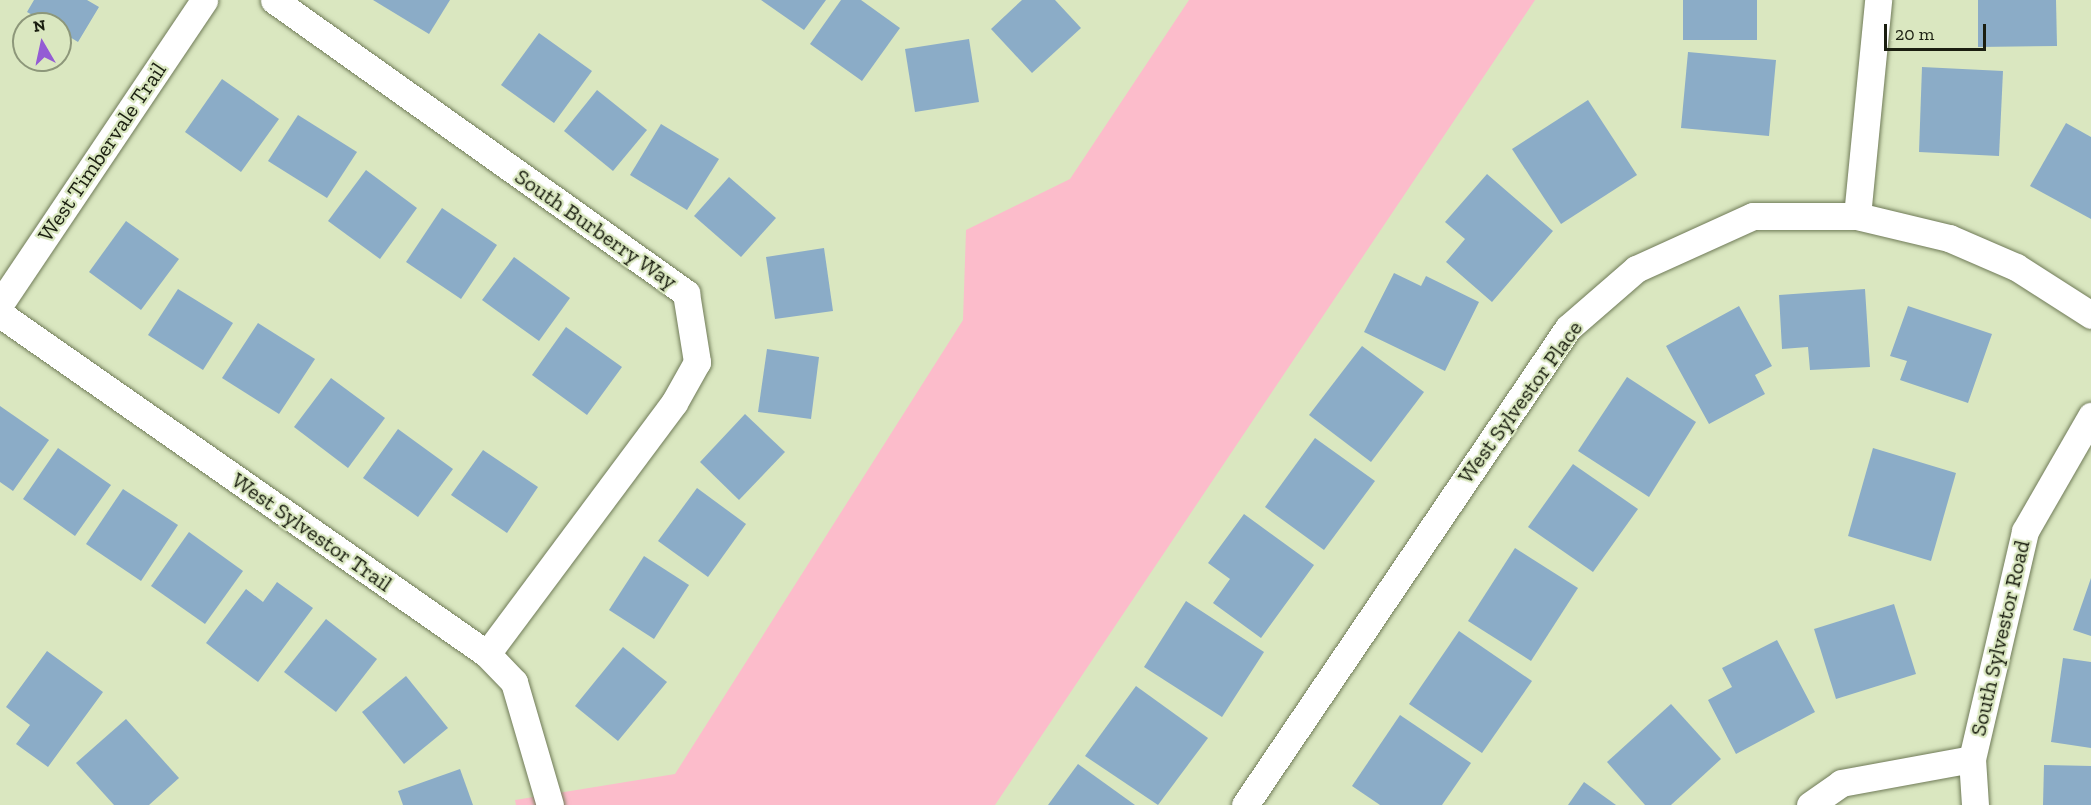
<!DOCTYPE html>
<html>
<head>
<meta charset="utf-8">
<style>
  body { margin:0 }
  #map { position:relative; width:2091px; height:805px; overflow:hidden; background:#dae7c0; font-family:"Zilla Slab",serif }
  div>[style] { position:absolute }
  .green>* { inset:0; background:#fcbccb }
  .building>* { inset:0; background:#8bacc7 }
  .roads { filter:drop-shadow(0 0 2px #707b58) drop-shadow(0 0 2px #707b58) }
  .street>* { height:27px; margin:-13.5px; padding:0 13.5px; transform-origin:13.5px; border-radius:13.5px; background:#fff }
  span { translate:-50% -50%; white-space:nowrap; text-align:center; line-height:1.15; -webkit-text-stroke:4.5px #dae7c0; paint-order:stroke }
  .street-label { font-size:22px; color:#1a1e10 }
  .north { position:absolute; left:12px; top:12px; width:60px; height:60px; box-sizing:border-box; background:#dae7c0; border:2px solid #8d977a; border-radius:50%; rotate:351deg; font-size:16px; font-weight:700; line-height:24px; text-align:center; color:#1a1e10 }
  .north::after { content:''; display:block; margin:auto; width:21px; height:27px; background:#945cd4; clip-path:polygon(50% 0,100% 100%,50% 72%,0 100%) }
  .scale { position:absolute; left:1884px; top:24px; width:102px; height:27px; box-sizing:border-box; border:3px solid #1a1e10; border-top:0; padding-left:8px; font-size:18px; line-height:21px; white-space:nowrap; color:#1a1e10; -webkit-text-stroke:4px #dae7c0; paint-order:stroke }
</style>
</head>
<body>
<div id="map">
  <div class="green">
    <div style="clip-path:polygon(1189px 0,1535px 0,995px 805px,516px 805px,515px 800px,675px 774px,963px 320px,966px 230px,1070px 179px)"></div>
  </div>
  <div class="building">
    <div style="clip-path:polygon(34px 0,87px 0,99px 7px,78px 42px,60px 31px,60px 24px,48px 24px,27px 12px)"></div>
    <div style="clip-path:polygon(373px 0,450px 0,429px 34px)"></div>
    <div style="clip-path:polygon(761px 0,826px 0,804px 30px)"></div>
    <div style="clip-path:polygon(841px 0,861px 0,900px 28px,862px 81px,810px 44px)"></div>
    <div style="clip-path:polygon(1022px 0,1055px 0,1081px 28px,1032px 73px,991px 29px)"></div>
    <div style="clip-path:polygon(1683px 0,1757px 0,1757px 40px,1683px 40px)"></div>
    <div style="clip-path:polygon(1978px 0,2056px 0,2057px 46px,1978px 47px)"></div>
    <div style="clip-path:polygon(539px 33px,592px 71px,554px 123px,501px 85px)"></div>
    <div style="clip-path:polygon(969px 39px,979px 102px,915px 112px,905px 49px)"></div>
    <div style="clip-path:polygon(1688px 52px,1776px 60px,1769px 136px,1681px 128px)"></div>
    <div style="clip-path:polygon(1922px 67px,2003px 71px,1999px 156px,1919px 152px)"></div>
    <div style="clip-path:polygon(222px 79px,279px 119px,241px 172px,185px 132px)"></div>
    <div style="clip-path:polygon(597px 90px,647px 130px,613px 171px,564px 131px)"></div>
    <div style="clip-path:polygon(1588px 100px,1637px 175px,1561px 224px,1512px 149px)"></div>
    <div style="clip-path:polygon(298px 115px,357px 152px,327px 198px,268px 161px)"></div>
    <div style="clip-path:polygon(2066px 123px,2091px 137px,2091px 219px,2030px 186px)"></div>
    <div style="clip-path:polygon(661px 124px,719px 159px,687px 210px,630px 175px)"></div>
    <div style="clip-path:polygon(366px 170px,417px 208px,380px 259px,328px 221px)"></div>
    <div style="clip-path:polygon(1487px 174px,1553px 231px,1492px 302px,1446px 262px,1465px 239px,1445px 222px)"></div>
    <div style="clip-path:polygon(729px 177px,776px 218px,741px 257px,694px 216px)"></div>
    <div style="clip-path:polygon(442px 208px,497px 245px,461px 299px,406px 262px)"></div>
    <div style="clip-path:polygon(126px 221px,179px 259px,141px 310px,89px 272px)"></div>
    <div style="clip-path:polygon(824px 248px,833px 311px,775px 319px,766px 257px)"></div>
    <div style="clip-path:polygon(514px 257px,570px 298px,539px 341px,482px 300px)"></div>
    <div style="clip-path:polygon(1394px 273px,1421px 286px,1426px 276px,1479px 302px,1445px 371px,1364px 332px)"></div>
    <div style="clip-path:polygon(178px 289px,233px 323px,203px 370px,148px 335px)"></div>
    <div style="clip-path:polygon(1865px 289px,1870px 367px,1810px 370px,1808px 347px,1782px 349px,1779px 295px)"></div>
    <div style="clip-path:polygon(1739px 306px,1772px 366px,1755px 375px,1765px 394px,1709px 424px,1666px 346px)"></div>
    <div style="clip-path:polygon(1908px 306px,1992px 334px,1968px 403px,1900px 380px,1907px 361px,1890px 356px)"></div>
    <div style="clip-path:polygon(258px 323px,315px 359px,279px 414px,222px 378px)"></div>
    <div style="clip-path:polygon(566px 327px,622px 367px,587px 415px,532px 375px)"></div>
    <div style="clip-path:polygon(1362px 346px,1424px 392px,1371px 462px,1309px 415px)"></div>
    <div style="clip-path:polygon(767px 349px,819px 357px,811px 419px,758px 412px)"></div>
    <div style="clip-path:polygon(1627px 377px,1696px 422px,1649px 497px,1578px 451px)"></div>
    <div style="clip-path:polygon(331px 378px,385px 418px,348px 468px,294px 427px)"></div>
    <div style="clip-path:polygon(0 406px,49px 440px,13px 491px,0 482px)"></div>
    <div style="clip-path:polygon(745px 414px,785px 452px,739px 500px,700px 462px)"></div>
    <div style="clip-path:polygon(398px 429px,453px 469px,418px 517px,363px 478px)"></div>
    <div style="clip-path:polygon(1315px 438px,1375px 481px,1324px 550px,1265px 507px)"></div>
    <div style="clip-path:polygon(58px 448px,111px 485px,75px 536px,23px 499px)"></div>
    <div style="clip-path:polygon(1873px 448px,1956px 473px,1931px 561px,1848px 536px)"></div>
    <div style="clip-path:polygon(483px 450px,538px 487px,507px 533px,451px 495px)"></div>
    <div style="clip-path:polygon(1573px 464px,1638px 509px,1593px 572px,1528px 527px)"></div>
    <div style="clip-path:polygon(697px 488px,746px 524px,708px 577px,658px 541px)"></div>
    <div style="clip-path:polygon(123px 489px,178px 525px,141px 581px,86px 544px)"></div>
    <div style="clip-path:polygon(1244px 514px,1314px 565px,1261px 638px,1213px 603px,1230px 579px,1208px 563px)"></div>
    <div style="clip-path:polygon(189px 532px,243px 571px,205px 624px,151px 586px)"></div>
    <div style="clip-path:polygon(1515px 548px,1578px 588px,1531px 661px,1468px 621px)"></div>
    <div style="clip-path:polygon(644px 556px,689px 585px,654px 639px,609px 610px)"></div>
    <div style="clip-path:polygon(2091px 578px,2091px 636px,2073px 630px)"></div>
    <div style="clip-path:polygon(277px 582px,313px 608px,258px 682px,206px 643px,246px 589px,263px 602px)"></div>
    <div style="clip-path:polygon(1186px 601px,1264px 652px,1222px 717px,1144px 667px)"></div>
    <div style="clip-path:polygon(1894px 604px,1916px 674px,1836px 699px,1814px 629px)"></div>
    <div style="clip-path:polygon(326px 619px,377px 659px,336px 712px,284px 672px)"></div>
    <div style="clip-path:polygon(1459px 631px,1532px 681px,1482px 753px,1409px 704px)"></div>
    <div style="clip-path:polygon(1777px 640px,1815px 712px,1736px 754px,1708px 700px,1732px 687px,1722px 668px)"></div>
    <div style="clip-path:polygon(623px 647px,667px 682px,618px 741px,575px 706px)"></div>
    <div style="clip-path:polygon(47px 651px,103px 692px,48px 767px,16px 744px,30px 725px,6px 707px)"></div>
    <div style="clip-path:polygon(2063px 658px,2091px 662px,2091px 748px,2051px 742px)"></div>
    <div style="clip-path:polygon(406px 676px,448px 728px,404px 764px,362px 712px)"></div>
    <div style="clip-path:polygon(1136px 686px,1208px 738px,1158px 805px,1085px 756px)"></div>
    <div style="clip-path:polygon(1671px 704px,1721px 759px,1671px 805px,1645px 805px,1607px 762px)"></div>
    <div style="clip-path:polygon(1400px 715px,1471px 763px,1442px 805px,1380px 805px,1352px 786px)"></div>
    <div style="clip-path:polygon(126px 719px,179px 778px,149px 805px,114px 805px,76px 763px)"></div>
    <div style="clip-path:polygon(1078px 764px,1135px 805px,1048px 805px)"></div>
    <div style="clip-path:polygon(2044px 765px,2091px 766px,2091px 805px,2043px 805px)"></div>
    <div style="clip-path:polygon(460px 769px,473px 805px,403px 805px,398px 791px)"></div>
    <div style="clip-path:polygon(1584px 782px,1616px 805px,1568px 805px)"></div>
  </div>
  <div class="roads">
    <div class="street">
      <div style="left:274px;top:0;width:506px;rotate:35.42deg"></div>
      <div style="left:686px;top:293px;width:70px;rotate:80.9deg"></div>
      <div style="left:697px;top:362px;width:47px;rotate:119.3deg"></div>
      <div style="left:674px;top:403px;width:313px;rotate:126.7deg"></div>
      <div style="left:1857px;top:216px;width:217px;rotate:-84.4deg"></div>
      <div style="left:0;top:304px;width:366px;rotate:-56.1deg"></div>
      <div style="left:0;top:314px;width:594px;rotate:34.92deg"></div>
      <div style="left:487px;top:654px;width:39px;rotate:46deg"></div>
      <div style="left:514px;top:682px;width:128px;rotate:73.7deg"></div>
      <div style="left:1245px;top:805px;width:576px;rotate:-55.9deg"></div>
      <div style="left:1568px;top:328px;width:90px;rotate:-40.9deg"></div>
      <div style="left:1636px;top:269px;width:128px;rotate:-24.4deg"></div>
      <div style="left:1753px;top:216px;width:104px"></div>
      <div style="left:1857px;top:216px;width:95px;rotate:13.4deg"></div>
      <div style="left:1949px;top:238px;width:73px;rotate:23.4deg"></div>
      <div style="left:2016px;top:267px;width:89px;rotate:32.6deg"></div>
      <div style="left:1810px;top:805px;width:38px;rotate:-35deg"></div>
      <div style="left:1841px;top:783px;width:133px;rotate:-10.4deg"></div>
      <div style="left:1975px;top:805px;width:46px;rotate:-93.7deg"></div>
      <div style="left:1972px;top:759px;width:234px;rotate:-76.9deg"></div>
      <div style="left:2025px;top:531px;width:133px;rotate:-60.1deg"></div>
    </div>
  </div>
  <div class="street-label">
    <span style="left:102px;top:152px;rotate:-56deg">West Timbervale Trail</span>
    <span style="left:596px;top:229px;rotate:35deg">South Burberry Way</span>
    <span style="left:1520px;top:402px;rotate:-54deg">West Sylvestor Place</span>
    <span style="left:312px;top:532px;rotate:35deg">West Sylvestor Trail</span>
    <span style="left:2000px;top:638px;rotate:-77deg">South Sylvestor Road</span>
  </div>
  <div class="north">N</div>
  <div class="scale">20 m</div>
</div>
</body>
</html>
